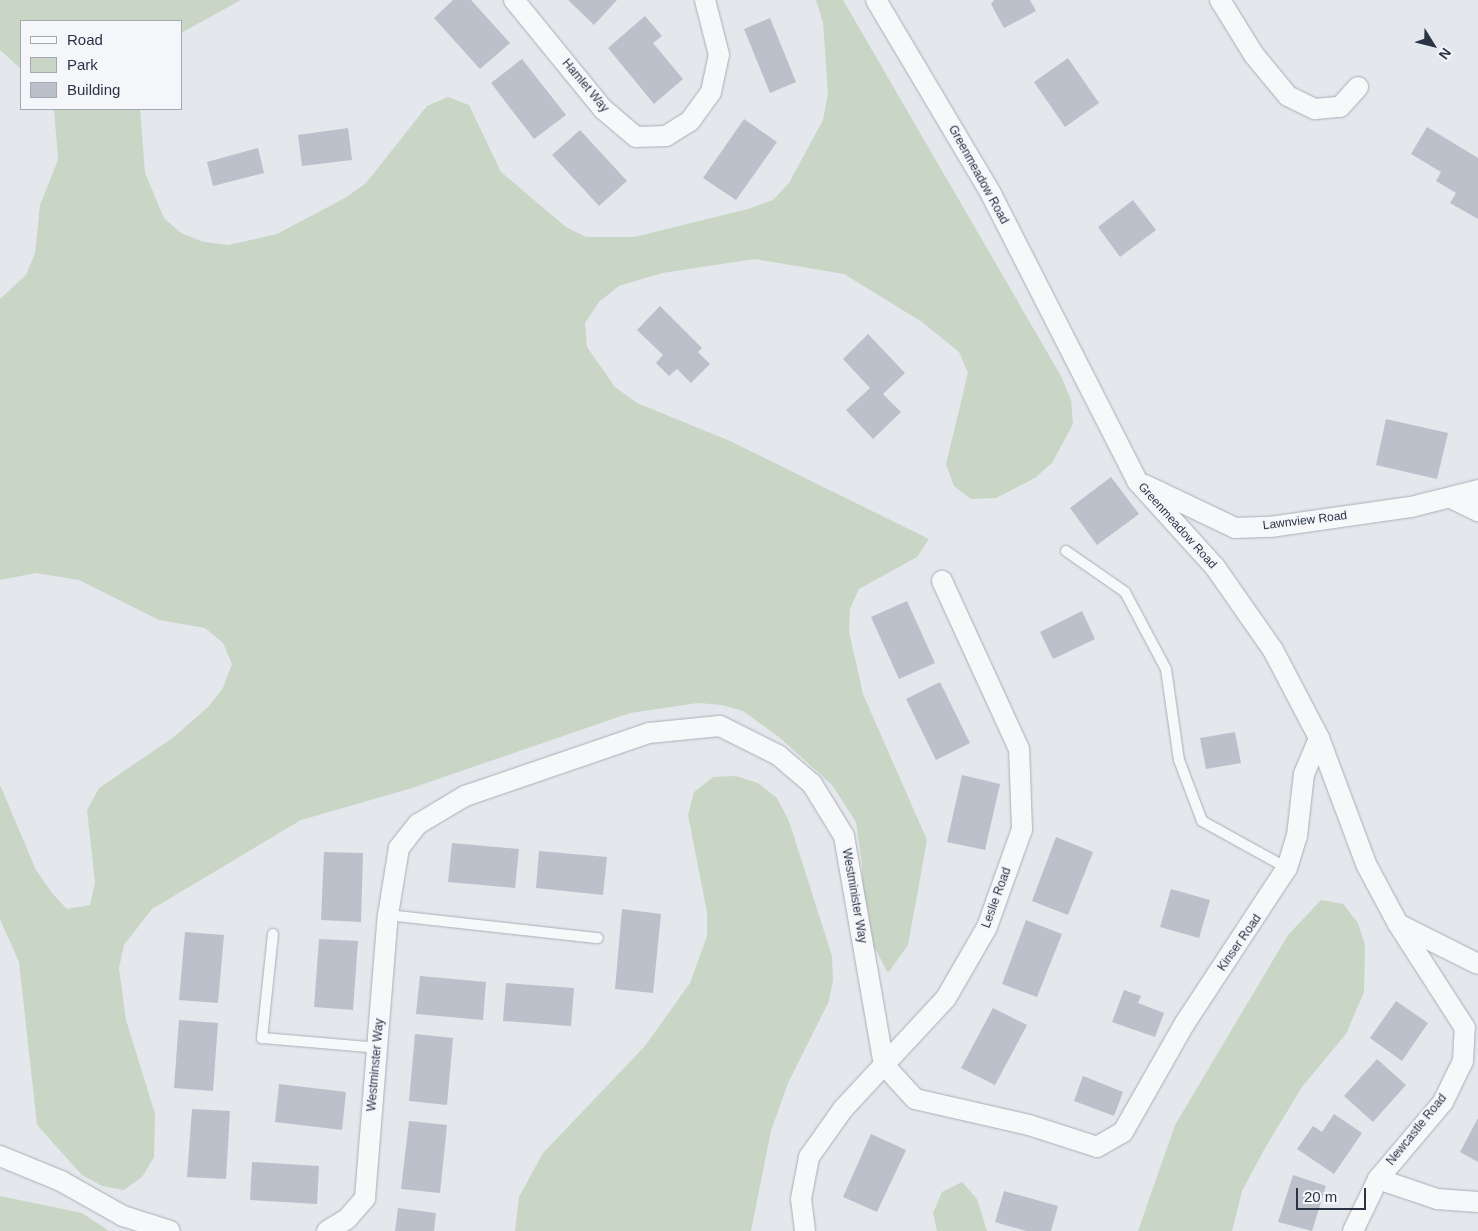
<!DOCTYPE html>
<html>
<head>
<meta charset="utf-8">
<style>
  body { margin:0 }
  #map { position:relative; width:1478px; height:1231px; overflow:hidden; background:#e4e7ec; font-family:Arial,sans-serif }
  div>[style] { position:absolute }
  .green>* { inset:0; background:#c9d6c5 }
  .building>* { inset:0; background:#bbc0ca }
  .roads { filter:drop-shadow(0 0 1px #a9aeb7) drop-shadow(0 0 1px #a9aeb7) }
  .lane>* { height:10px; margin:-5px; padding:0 5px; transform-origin:5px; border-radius:5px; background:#f7f8fa }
  .street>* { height:20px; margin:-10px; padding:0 10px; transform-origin:10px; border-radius:10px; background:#f7f8fa }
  span { translate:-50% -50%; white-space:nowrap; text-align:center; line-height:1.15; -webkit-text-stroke:4.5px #f4f6f9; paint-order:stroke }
  .street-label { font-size:12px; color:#2b3445 }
  .legend { position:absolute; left:20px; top:20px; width:162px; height:90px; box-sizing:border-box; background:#f4f6f9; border:1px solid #a4a8b1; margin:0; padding:6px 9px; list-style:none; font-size:15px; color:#2b3445 }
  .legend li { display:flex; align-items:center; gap:10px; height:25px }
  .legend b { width:25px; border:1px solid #a4a8b1 }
  .north { position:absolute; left:1408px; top:20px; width:50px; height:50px; -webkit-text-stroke:4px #f4f6f9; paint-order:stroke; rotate:126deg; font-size:14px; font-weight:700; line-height:20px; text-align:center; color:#2b3445 }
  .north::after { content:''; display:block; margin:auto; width:18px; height:22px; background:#2b3445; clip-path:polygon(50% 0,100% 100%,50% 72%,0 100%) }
  .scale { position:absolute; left:1296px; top:1188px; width:70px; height:22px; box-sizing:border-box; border:2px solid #2b3445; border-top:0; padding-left:6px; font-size:15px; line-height:18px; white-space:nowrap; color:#2b3445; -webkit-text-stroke:4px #f4f6f9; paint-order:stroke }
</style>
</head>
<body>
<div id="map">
  <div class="green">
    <div style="clip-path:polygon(0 0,241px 0,181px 33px,181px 21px,21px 21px,21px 69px,0 50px)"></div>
    <div style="clip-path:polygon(816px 0,843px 0,1061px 376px,1071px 400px,1073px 424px,1052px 463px,1035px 478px,996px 498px,971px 499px,954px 486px,946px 464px,968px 373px,959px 352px,922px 322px,844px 274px,755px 259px,662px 273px,619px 286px,599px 302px,585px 323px,587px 347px,615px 387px,637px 403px,730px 441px,929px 539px,917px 557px,859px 589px,850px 609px,849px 632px,863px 694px,927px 840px,908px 945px,888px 973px,863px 926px,862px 865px,856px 822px,832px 785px,780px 738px,743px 711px,722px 705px,698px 703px,630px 713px,409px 789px,301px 820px,152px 909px,124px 945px,119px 968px,126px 1020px,155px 1114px,154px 1157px,142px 1177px,124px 1190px,102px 1186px,82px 1175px,37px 1125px,19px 962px,0 919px,0 785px,36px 870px,52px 893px,67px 909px,90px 905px,95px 882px,87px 810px,99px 788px,174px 737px,209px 706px,223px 688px,232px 664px,223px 643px,205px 628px,159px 620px,79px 580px,36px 573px,0 580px,0 299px,26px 275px,35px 253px,40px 205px,58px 160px,54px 109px,140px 109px,145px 173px,164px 218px,181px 233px,204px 242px,229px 245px,277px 234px,345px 198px,366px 183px,427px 106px,448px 97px,469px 105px,501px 172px,566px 227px,586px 237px,634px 237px,748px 209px,773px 200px,789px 183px,823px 120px,828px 94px,823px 23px)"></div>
    <div style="clip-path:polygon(736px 776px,758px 783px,777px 798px,789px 821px,832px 956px,833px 980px,829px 1001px,788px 1083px,771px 1131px,751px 1231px,515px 1231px,519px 1197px,543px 1153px,645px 1046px,690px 983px,707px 936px,707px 912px,688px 815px,694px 792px,713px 777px)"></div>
    <div style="clip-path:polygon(1321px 900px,1343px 904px,1358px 923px,1365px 945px,1364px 992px,1346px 1034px,1302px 1087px,1265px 1148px,1242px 1191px,1232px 1231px,1138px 1231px,1175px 1125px,1288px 935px)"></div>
    <div style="clip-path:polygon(962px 1182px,977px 1199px,987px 1231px,937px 1231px,933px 1213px,942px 1192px)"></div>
    <div style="clip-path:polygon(0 1196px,82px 1213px,109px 1231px,0 1231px)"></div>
  </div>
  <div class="building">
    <div style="clip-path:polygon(453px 0,471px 0,510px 43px,480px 69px,434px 18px)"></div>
    <div style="clip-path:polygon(568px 0,617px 0,594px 25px)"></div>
    <div style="clip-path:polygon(994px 0,1030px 0,1036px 11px,1004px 28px,991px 4px)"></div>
    <div style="clip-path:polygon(645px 16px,662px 36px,653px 43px,683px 79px,654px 104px,608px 48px)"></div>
    <div style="clip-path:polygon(770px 18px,796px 82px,770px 93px,744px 29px)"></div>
    <div style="clip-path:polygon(1068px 58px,1099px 103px,1065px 127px,1034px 82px)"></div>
    <div style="clip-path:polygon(522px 59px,566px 115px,534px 139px,491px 83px)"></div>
    <div style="clip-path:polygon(744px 119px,777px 142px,736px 200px,703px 178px)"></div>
    <div style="clip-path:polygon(1427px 127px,1478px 158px,1478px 219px,1450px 203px,1456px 193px,1436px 181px,1441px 172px,1411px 154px)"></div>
    <div style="clip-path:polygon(348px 128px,352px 160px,302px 166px,298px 135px)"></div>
    <div style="clip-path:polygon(580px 130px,627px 181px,599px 206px,552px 155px)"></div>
    <div style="clip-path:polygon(258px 148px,264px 173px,213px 186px,207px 162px)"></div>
    <div style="clip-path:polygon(1133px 200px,1156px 230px,1120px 257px,1098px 227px)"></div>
    <div style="clip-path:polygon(660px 306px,702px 348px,698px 352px,710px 364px,691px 383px,677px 369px,669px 376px,656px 363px,663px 355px,637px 330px)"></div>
    <div style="clip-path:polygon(868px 334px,905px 373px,883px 394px,901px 412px,873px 439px,846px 410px,870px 388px,843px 359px)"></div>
    <div style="clip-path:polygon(1386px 419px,1448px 433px,1437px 479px,1376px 465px)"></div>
    <div style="clip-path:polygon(1111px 477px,1139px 514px,1097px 545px,1070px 508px)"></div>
    <div style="clip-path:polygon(907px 601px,935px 663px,899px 679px,871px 617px)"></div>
    <div style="clip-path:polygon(1082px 611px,1095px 639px,1053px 659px,1040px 632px)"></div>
    <div style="clip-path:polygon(940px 682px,970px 743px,936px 760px,906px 699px)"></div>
    <div style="clip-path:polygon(1235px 732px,1241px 763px,1206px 769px,1200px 738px)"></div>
    <div style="clip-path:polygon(962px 775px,1000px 784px,985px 850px,947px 842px)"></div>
    <div style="clip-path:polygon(1056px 837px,1093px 852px,1068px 915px,1032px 901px)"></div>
    <div style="clip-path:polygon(452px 843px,519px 849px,515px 888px,448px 882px)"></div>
    <div style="clip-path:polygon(539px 851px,607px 857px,603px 895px,536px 888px)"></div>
    <div style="clip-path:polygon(324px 852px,363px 853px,361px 922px,321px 920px)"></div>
    <div style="clip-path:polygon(1171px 889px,1210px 900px,1199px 938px,1160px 927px)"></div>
    <div style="clip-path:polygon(622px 909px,661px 914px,653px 993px,615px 989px)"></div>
    <div style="clip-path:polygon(1026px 920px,1062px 934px,1037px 997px,1002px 984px)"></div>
    <div style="clip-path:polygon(185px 932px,224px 935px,218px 1003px,179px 1000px)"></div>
    <div style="clip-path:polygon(319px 939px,358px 941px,353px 1010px,314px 1007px)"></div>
    <div style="clip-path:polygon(420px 976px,486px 982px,483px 1020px,416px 1014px)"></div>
    <div style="clip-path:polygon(506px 983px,574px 988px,571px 1026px,503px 1021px)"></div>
    <div style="clip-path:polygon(1124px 990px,1141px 996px,1138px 1003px,1164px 1013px,1155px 1037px,1112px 1022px)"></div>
    <div style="clip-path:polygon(1396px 1001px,1428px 1023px,1402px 1061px,1370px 1038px)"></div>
    <div style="clip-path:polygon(993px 1008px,1027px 1025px,995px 1085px,961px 1068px)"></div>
    <div style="clip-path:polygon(179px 1020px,218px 1023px,213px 1091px,174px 1088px)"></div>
    <div style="clip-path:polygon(415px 1034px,453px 1038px,447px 1105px,409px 1101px)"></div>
    <div style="clip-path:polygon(1377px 1059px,1406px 1085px,1373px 1122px,1344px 1096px)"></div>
    <div style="clip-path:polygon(1083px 1076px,1123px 1092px,1114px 1116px,1074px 1101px)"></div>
    <div style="clip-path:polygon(279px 1084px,346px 1092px,342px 1130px,275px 1122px)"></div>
    <div style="clip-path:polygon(192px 1109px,230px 1111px,226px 1179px,187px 1177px)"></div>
    <div style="clip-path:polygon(1334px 1114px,1362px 1133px,1334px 1174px,1297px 1149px,1313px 1126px,1322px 1132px)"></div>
    <div style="clip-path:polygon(1478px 1118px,1478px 1162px,1460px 1152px)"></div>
    <div style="clip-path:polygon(409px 1121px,447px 1125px,440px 1193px,401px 1189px)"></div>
    <div style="clip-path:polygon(871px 1134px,906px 1150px,877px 1212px,843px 1197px)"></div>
    <div style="clip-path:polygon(252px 1162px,319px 1166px,317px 1204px,250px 1200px)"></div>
    <div style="clip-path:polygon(1293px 1175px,1326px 1186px,1312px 1231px,1278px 1222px)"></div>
    <div style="clip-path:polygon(1004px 1191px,1058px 1206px,1051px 1231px,1026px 1231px,995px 1222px)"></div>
    <div style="clip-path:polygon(398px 1208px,436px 1213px,434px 1231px,395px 1231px)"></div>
  </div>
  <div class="roads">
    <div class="lane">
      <div style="left:1066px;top:551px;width:72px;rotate:34.8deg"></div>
      <div style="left:1125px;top:592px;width:87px;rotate:62deg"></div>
      <div style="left:1166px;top:669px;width:92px;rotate:81.9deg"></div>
      <div style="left:1179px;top:760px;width:65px;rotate:69.3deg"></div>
      <div style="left:1202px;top:821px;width:97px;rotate:28.9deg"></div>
      <div style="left:388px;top:915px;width:211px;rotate:6.3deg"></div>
      <div style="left:273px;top:934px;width:105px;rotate:96deg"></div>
      <div style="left:262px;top:1038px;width:116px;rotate:4.9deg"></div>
    </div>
    <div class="street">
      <div style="left:514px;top:0;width:141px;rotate:50.8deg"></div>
      <div style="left:603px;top:109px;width:43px;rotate:40.3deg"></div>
      <div style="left:636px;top:137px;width:30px;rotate:-2deg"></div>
      <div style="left:666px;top:136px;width:28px;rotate:-32deg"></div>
      <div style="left:690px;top:121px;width:36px;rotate:-54deg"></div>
      <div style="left:711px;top:92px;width:38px;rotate:-78deg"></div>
      <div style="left:719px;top:55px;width:57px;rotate:-104.3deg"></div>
      <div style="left:876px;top:0;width:226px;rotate:59.3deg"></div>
      <div style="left:991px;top:194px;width:322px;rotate:63deg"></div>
      <div style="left:1137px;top:481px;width:116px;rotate:47.8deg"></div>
      <div style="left:1215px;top:567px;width:101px;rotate:55.1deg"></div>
      <div style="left:1273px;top:650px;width:99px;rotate:62.4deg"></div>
      <div style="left:1319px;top:738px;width:134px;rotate:69.5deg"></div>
      <div style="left:1366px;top:864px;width:68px;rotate:61.9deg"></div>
      <div style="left:1398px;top:924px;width:89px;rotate:26.6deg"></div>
      <div style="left:1220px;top:0;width:65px;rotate:58.3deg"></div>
      <div style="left:1254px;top:55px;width:53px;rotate:50.3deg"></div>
      <div style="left:1288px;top:96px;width:30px;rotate:26deg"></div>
      <div style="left:1315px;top:109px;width:25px;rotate:-5deg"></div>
      <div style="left:1340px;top:107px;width:27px;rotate:-48deg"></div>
      <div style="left:1145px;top:485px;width:100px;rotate:25.5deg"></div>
      <div style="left:1235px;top:528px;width:35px;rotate:-2deg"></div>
      <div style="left:1270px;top:527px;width:142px;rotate:-8.1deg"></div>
      <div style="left:1411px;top:507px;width:69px;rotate:-14.2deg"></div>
      <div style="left:1453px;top:499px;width:28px;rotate:26deg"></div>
      <div style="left:0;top:1156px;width:66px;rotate:22.3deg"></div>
      <div style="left:61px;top:1181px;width:71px;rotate:29.4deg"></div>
      <div style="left:123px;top:1216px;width:49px;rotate:17.7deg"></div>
      <div style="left:1378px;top:1179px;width:62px;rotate:18.7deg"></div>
      <div style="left:1437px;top:1199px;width:41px;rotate:4.2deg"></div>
      <div style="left:327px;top:1231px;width:23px;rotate:-31deg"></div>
      <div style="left:347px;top:1219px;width:28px;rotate:-49deg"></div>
      <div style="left:365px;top:1198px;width:284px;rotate:-85.4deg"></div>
      <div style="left:388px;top:915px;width:68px;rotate:-80.7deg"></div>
      <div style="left:399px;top:848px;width:31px;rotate:-52deg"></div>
      <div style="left:418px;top:824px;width:55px;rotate:-30.8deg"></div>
      <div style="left:465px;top:796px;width:194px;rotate:-18.9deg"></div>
      <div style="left:649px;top:733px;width:71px;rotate:-5.6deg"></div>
      <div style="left:720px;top:726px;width:65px;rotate:26.6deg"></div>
      <div style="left:778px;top:755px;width:45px;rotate:40.5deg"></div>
      <div style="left:812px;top:784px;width:61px;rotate:58.4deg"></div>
      <div style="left:844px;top:836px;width:232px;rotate:80.1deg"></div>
      <div style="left:884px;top:1065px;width:46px;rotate:47.6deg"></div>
      <div style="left:915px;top:1099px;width:117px;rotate:12.8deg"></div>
      <div style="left:1029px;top:1125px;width:71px;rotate:17.9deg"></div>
      <div style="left:1097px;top:1147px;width:30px;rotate:-30deg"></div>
      <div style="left:1123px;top:1132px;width:125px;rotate:-60.4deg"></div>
      <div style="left:1185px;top:1023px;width:186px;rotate:-56.7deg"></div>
      <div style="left:1287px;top:868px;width:34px;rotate:-73deg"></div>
      <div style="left:1297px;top:836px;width:62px;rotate:-83.6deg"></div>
      <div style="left:1304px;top:774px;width:39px;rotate:-67deg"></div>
      <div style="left:805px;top:1231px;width:32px;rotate:-97deg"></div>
      <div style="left:801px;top:1199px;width:43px;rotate:-79.2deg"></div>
      <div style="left:809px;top:1157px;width:59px;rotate:-54.7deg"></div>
      <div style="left:843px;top:1109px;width:151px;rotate:-47.1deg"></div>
      <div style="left:946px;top:998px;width:82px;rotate:-60deg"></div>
      <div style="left:987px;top:927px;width:104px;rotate:-70.3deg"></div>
      <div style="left:1022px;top:829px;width:80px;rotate:-92.1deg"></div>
      <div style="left:1019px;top:749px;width:185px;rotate:-114.6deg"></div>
      <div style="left:1353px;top:1231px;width:58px;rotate:-64.3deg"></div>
      <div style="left:1378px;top:1179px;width:101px;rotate:-49.8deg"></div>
      <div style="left:1443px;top:1102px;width:46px;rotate:-64deg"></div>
      <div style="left:1463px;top:1061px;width:33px;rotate:-87deg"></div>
      <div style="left:1465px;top:1028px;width:120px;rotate:-122.8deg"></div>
    </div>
  </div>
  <div class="street-label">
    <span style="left:585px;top:86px;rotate:50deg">Hamlet Way</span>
    <span style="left:978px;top:175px;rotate:61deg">Greenmeadow Road</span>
    <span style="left:1305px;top:521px;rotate:-7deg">Lawnview Road</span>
    <span style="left:1177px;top:526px;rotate:48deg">Greenmeadow Road</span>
    <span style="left:854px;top:896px;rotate:80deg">Westminister Way</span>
    <span style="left:997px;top:898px;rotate:-70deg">Leslie Road</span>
    <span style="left:1240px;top:943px;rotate:-55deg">Kinser Road</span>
    <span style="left:376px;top:1065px;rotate:-85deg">Westminster Way</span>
    <span style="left:1417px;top:1130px;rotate:-51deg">Newcastle Road</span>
  </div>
  <ul class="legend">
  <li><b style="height:6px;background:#f7f8fa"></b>Road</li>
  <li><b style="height:14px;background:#c9d6c5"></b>Park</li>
  <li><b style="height:14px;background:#bbc0ca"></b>Building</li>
  </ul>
  <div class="north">N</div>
  <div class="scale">20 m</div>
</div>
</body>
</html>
